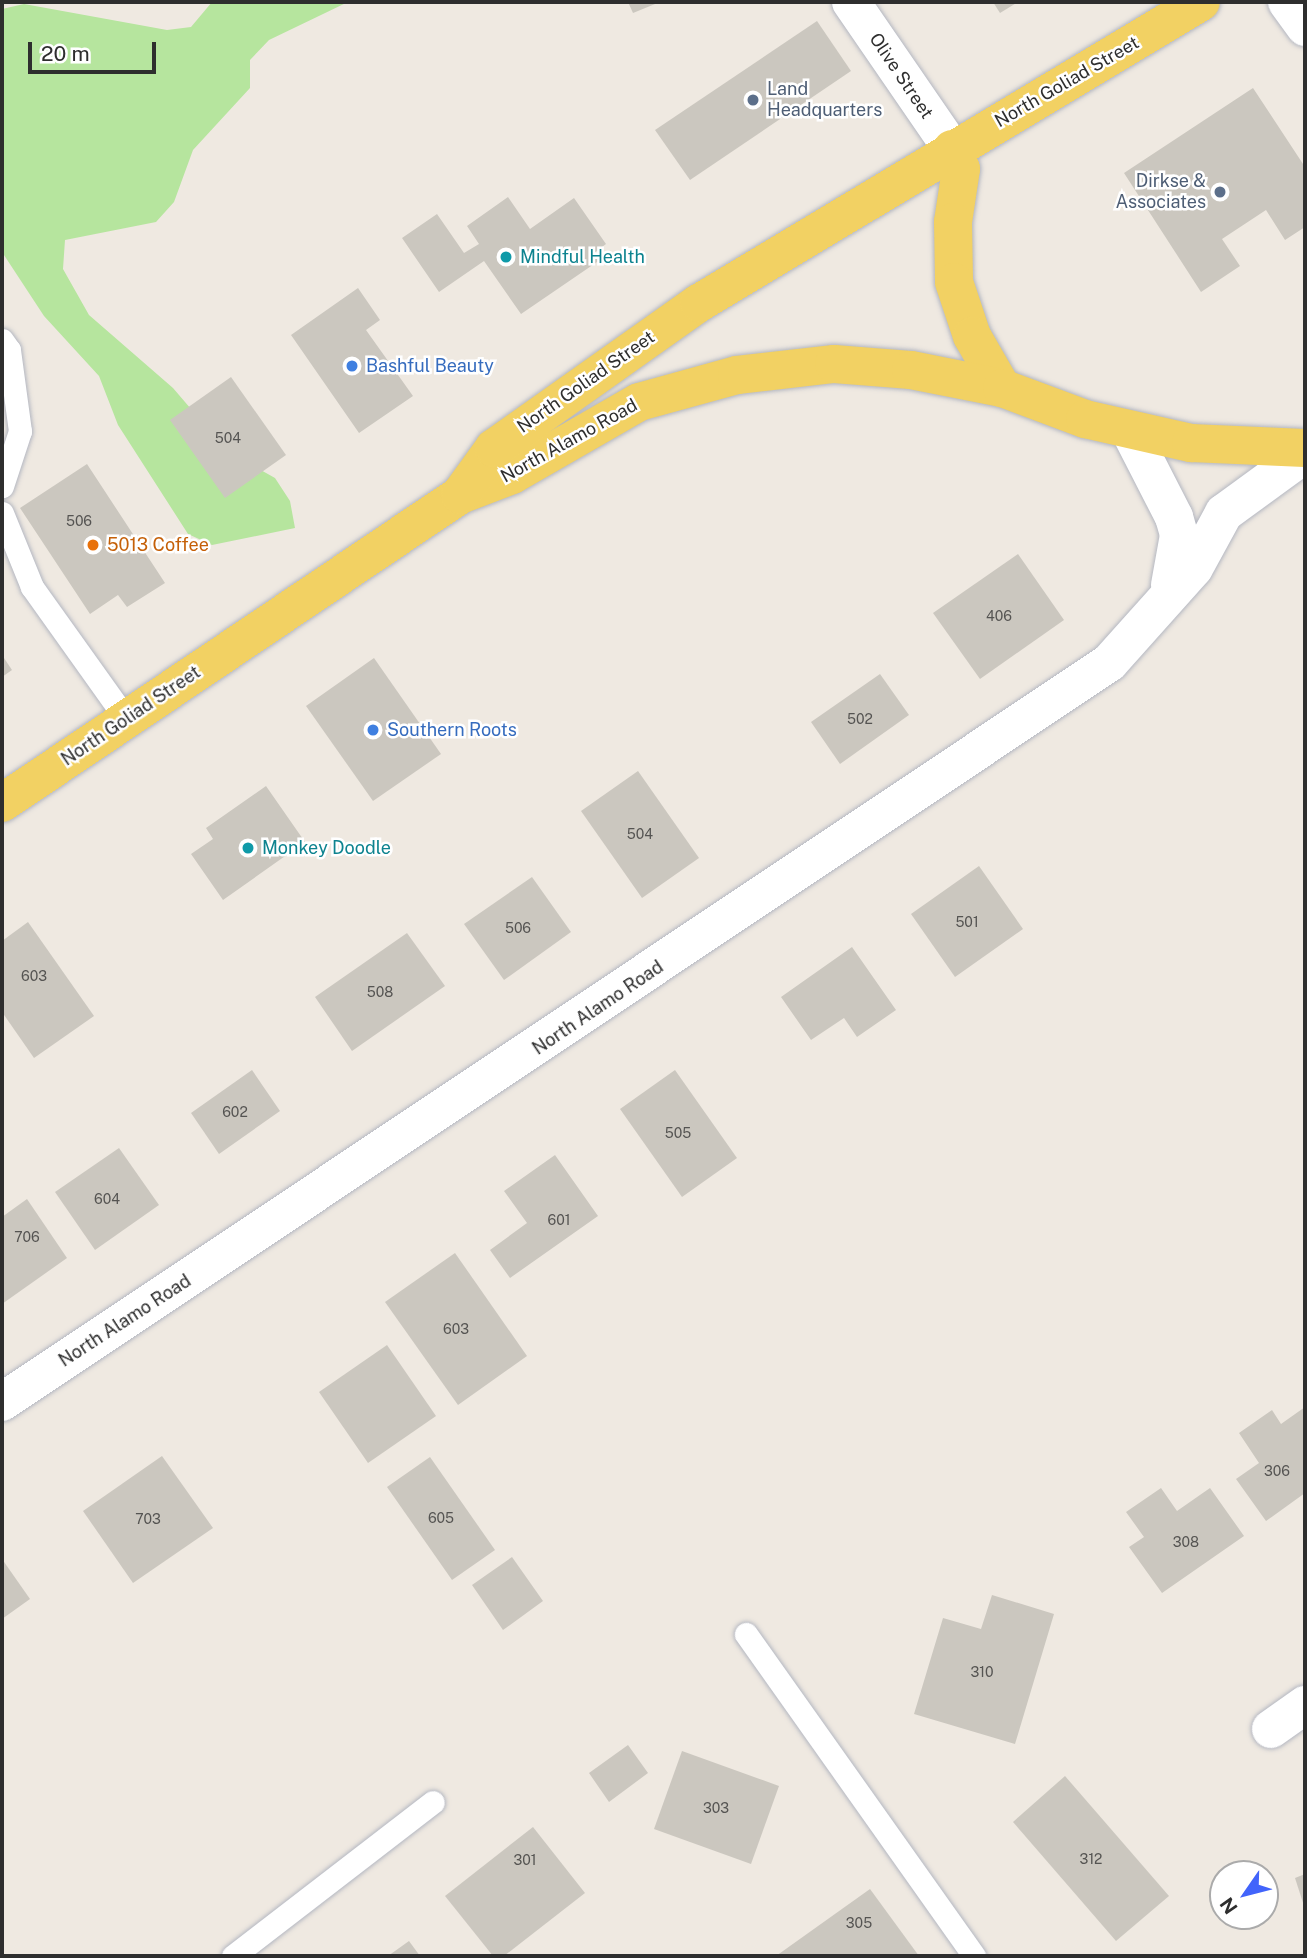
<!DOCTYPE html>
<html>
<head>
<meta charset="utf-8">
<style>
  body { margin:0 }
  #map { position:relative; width:1307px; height:1958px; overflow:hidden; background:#efe9e1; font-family:"Public Sans",sans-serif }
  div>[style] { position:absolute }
  .green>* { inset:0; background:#b6e59e }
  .building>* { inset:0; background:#cbc7bf }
  .roads { filter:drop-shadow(0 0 2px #b4b7c1) drop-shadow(0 0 2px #b4b7c1) }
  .lane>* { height:23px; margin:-11.5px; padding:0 11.5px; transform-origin:11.5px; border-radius:11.5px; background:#fff }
  .street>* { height:38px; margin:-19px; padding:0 19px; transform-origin:19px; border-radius:19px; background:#fff }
  .primary>* { height:38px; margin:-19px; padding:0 19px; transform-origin:19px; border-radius:19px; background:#f2d163 }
  .dots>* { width:19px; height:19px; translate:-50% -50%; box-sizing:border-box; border:4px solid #fff; border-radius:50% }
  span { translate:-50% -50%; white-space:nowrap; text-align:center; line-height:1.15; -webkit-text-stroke:5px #fff; paint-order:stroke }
  .number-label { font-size:14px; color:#555452 }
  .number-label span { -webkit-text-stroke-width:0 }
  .street-label { font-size:18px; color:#2e2e2e }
  .service-label { font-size:18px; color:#4e5e75 }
  .left { translate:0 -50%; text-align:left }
  .right { translate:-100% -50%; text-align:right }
  .culture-label { font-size:18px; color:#0d838f }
  .shop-label { font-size:18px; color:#366cbe }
  .food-label { font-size:18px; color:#c56008 }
  .frame { position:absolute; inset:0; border:4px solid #2e2e2e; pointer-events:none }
  .north { position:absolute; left:1209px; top:1860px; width:70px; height:70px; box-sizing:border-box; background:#fff; border:2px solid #ababab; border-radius:50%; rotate:235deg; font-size:19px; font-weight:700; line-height:28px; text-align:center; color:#2e2e2e }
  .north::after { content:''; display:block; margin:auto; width:24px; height:32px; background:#4264fb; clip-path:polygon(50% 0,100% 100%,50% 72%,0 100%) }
  .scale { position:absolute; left:28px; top:42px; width:128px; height:32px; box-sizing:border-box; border:4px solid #2e2e2e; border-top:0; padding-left:9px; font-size:21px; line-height:24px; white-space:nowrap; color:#2e2e2e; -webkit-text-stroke:5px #fff; paint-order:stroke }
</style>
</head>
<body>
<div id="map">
  <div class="green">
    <div style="clip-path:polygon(212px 2px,348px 2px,269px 40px,250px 60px,250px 88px,193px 150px,174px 202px,156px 222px,65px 240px,63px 269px,89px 315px,173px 388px,227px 451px,275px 478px,290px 501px,295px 528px,212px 545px,188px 534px,118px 425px,99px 376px,44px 316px,2px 252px,2px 9px,24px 4px,167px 30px,191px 27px)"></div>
  </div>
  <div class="building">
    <div style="clip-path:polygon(628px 2px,660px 2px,633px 13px)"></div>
    <div style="clip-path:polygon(993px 2px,1018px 2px,1000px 13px)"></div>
    <div style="clip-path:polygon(817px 21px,851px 71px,690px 180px,655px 130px)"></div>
    <div style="clip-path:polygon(1253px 88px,1305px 167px,1305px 227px,1285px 240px,1266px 210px,1222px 239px,1240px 266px,1201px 292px,1124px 173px)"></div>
    <div style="clip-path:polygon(508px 197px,530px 229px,574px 198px,606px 244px,594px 253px,600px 260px,521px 314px,484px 261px,439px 292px,402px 238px,437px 214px,464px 253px,479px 244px,467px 226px)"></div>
    <div style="clip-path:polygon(358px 288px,380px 320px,366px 330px,413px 396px,359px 433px,291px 335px)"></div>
    <div style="clip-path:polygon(231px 377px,286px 455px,225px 498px,170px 420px)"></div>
    <div style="clip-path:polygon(87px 464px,165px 583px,127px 607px,118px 595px,90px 614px,20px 508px)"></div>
    <div style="clip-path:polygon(1018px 554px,1064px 620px,980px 679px,933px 613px)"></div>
    <div style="clip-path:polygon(2px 655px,12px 670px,2px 677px)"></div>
    <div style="clip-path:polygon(374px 658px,441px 754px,373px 801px,306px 706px)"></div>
    <div style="clip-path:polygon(880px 674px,909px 715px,840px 764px,811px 722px)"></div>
    <div style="clip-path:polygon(638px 771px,699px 858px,642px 898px,581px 811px)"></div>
    <div style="clip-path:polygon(266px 786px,305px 842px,223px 900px,191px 854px,213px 839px,206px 828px)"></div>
    <div style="clip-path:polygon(979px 866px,1023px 929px,955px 977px,911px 914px)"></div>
    <div style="clip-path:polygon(532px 877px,571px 932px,504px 980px,464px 924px)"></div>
    <div style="clip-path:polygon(28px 922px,94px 1016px,34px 1058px,2px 1012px,2px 941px)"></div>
    <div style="clip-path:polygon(407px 933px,445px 986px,352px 1051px,315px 997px)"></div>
    <div style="clip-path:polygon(852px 947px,896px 1010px,857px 1037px,844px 1018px,811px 1040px,781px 997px)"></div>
    <div style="clip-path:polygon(252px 1070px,280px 1111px,219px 1154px,191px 1113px)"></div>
    <div style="clip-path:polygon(675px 1070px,737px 1158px,682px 1197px,620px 1109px)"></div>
    <div style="clip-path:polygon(119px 1148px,159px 1205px,95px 1250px,55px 1192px)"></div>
    <div style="clip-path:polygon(555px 1155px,598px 1216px,510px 1278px,490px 1250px,527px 1223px,504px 1191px)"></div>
    <div style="clip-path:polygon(27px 1199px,67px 1258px,2px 1304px,2px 1217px)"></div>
    <div style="clip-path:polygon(455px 1253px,527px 1356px,458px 1405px,385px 1302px)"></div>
    <div style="clip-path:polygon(387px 1345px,436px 1416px,368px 1463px,319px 1392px)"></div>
    <div style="clip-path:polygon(1305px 1407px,1305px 1493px,1266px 1521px,1236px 1479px,1259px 1463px,1239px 1433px,1272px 1410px,1281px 1424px)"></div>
    <div style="clip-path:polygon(162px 1456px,213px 1528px,133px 1583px,83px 1511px)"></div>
    <div style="clip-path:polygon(430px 1457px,495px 1550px,452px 1580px,387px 1487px)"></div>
    <div style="clip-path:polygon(1161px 1488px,1177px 1511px,1210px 1488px,1244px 1536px,1162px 1593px,1129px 1547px,1144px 1537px,1126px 1512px)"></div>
    <div style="clip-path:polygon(512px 1557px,543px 1601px,503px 1630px,472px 1585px)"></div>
    <div style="clip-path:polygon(2px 1559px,30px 1599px,2px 1619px)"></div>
    <div style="clip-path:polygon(992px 1595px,1054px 1614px,1015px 1744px,914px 1714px,943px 1618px,981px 1629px)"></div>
    <div style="clip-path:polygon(628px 1745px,648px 1773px,609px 1802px,589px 1773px)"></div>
    <div style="clip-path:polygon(682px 1751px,779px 1786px,751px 1864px,654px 1829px)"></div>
    <div style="clip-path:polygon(1065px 1776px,1169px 1896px,1116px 1941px,1013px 1822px)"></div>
    <div style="clip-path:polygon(533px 1827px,585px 1893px,504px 1956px,493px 1956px,445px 1896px)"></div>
    <div style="clip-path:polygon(1305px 1874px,1305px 1909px,1295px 1878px)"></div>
    <div style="clip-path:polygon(870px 1889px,919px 1956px,776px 1956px)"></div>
    <div style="clip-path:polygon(409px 1941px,420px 1956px,388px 1956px)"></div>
  </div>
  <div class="roads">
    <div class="lane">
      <div style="left:2px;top:340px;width:12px;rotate:55deg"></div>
      <div style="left:9px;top:350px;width:82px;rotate:82.3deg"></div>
      <div style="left:20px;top:431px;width:58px;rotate:108.1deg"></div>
      <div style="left:2px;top:513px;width:80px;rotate:67.9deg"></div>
      <div style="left:32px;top:587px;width:162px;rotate:54.5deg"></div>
      <div style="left:746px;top:1634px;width:395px;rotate:54.7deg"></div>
      <div style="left:233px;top:1956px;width:252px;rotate:-37.6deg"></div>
    </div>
    <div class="street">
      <div style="left:851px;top:2px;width:178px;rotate:55.5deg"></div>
      <div style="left:1287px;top:2px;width:31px;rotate:54deg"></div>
      <div style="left:1130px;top:431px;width:97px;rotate:62.9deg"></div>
      <div style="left:1174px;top:517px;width:19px;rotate:74deg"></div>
      <div style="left:1179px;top:535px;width:51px;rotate:100.2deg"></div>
      <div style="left:2px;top:1402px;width:1331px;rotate:-33.73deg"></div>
      <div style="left:1109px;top:663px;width:127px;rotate:-48.2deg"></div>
      <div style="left:1194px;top:568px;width:63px;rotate:-61.4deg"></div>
      <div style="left:1224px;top:513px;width:100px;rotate:-36.1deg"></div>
      <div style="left:1271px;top:1729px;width:42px;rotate:-35.2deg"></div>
    </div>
    <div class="primary">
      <div style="left:952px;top:149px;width:22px;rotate:66deg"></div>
      <div style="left:961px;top:169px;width:54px;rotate:98.6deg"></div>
      <div style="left:953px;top:222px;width:60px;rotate:89deg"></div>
      <div style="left:954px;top:282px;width:57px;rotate:71.6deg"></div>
      <div style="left:972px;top:336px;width:60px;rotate:60deg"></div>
      <div style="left:460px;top:495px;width:56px;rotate:-21deg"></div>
      <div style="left:512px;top:475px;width:146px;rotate:-29.9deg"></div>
      <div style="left:639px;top:402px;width:102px;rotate:-15.4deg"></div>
      <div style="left:737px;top:375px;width:98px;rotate:-6.5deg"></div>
      <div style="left:834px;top:364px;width:77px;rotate:4.5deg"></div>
      <div style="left:911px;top:370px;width:93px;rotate:11.2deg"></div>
      <div style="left:1002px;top:388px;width:89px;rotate:20.5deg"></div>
      <div style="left:1085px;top:419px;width:109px;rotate:12.8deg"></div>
      <div style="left:1191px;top:443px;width:114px;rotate:2.5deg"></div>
      <div style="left:2px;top:803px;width:552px;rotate:-33.92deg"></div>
      <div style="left:460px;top:495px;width:58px;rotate:-54.1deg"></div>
      <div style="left:494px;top:448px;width:251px;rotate:-35.3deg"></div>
      <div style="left:699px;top:303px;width:585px;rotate:-30.95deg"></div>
    </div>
  </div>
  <div class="dots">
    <div style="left:753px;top:100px;background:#5c6f8a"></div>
    <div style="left:1220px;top:192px;background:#5c6f8a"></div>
    <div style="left:506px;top:257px;background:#0f9aa8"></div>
    <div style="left:352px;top:366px;background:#3f7fe0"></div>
    <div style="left:93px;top:545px;background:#e8710a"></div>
    <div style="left:373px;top:730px;background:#3f7fe0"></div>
    <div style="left:248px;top:848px;background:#0f9aa8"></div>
  </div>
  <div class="number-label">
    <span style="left:228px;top:438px">504</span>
    <span style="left:79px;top:521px">506</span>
    <span style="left:999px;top:616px">406</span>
    <span style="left:860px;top:719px">502</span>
    <span style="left:640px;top:834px">504</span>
    <span style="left:967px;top:922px">501</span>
    <span style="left:518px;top:928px">506</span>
    <span style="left:34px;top:976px">603</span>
    <span style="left:380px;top:992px">508</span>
    <span style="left:235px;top:1112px">602</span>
    <span style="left:678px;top:1133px">505</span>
    <span style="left:107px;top:1199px">604</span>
    <span style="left:559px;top:1220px">601</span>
    <span style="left:27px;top:1237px">706</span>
    <span style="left:456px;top:1329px">603</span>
    <span style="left:1277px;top:1471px">306</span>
    <span style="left:441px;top:1518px">605</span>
    <span style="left:148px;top:1519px">703</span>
    <span style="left:1186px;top:1542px">308</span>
    <span style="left:982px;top:1672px">310</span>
    <span style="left:716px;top:1808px">303</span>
    <span style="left:1091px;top:1859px">312</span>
    <span style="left:525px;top:1860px">301</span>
    <span style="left:859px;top:1923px">305</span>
  </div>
  <div class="street-label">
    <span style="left:901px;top:76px;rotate:56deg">Olive Street</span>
    <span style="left:1067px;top:82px;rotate:-30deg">North Goliad Street</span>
    <span style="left:586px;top:382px;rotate:-35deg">North Goliad Street</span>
    <span style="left:569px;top:441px;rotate:-29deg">North Alamo Road</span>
    <span style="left:131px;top:716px;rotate:-34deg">North Goliad Street</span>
    <span style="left:598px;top:1008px;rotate:-34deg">North Alamo Road</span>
    <span style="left:125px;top:1321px;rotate:-33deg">North Alamo Road</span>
  </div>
  <div class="service-label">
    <span class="left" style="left:767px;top:100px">Land<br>Headquarters</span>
    <span class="right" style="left:1206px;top:192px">Dirkse &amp;<br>Associates</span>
  </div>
  <div class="culture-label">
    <span class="left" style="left:520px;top:257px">Mindful Health</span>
    <span class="left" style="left:262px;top:848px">Monkey Doodle</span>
  </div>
  <div class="shop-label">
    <span class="left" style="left:366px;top:366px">Bashful Beauty</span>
    <span class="left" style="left:387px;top:730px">Southern Roots</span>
  </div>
  <div class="food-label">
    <span class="left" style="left:107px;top:545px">5013 Coffee</span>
  </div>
  <div class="frame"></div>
  <div class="north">N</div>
  <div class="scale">20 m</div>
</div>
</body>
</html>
